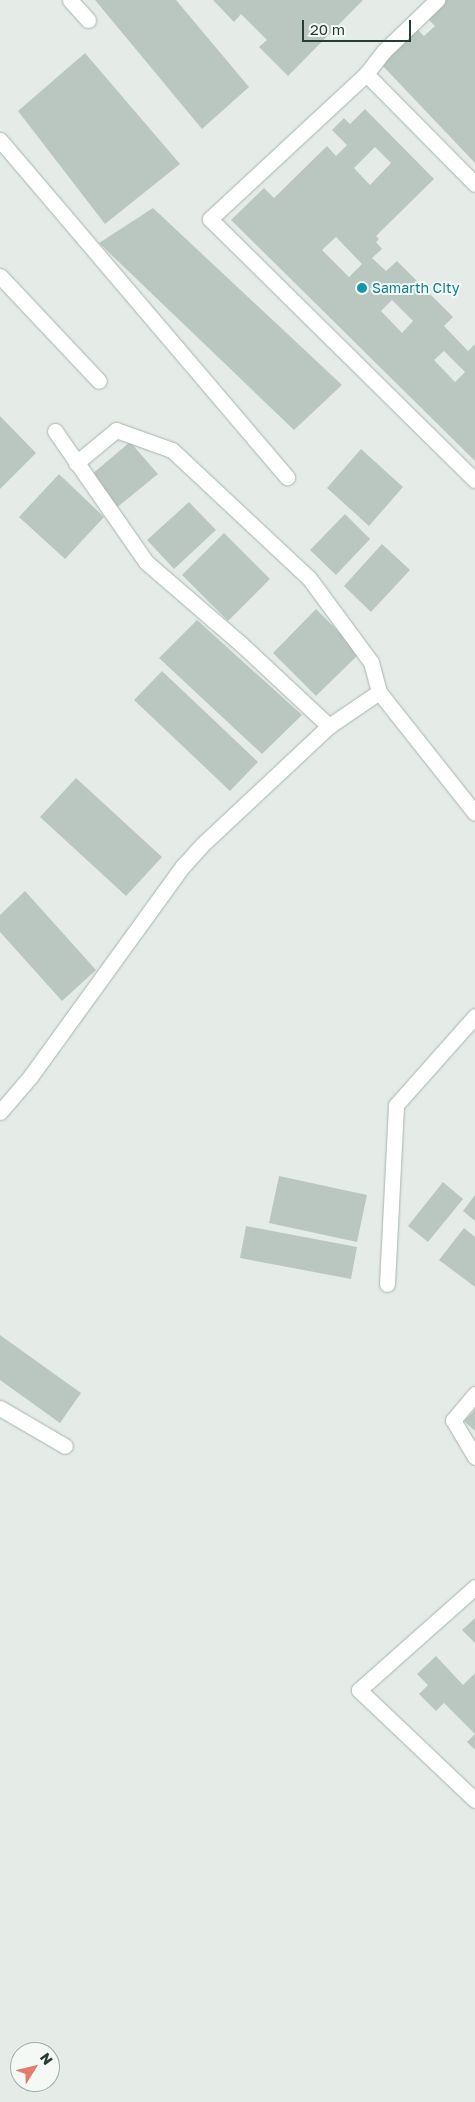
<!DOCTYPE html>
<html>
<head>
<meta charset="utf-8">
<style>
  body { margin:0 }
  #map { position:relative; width:475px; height:2102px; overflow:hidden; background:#e5ece8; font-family:"Golos Text",sans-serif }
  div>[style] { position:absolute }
  .building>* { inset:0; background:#bac7c1 }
  .roads { filter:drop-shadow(0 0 1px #a8b4ae) drop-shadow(0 0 1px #a8b4ae) }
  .minor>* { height:15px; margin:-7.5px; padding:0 7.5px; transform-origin:7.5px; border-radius:7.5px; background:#fff }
  .dots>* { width:14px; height:14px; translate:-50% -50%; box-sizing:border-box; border:2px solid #f5f9f6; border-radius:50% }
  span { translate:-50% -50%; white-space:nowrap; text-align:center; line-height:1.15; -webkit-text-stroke:4px #f5f9f6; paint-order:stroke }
  .culture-label { font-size:14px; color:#0d838f }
  .left { translate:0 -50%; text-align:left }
  .north { position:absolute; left:10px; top:2042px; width:50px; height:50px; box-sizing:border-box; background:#f5f9f6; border:1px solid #a2ada8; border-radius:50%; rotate:54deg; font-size:14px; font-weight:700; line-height:20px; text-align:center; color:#263c34 }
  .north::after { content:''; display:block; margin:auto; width:18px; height:22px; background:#e27d6c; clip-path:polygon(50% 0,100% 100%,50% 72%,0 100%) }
  .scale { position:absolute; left:302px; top:20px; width:109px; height:22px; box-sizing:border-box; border:2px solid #263c34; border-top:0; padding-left:6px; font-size:15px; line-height:18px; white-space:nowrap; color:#263c34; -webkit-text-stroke:4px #f5f9f6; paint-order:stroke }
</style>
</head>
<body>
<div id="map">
  <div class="building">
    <div style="clip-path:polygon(95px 0,176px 0,249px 87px,202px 129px)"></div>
    <div style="clip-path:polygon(213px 0,363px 0,288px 76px,259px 47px,267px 40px,241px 14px,234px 22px)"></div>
    <div style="clip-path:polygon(444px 0,475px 0,475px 163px,381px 64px,417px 29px,424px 36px,435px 26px,426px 17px)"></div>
    <div style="clip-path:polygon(85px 53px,180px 164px,105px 224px,18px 111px)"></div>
    <div style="clip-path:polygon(evenodd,365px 109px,434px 179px,376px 236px,379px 239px,376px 242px,382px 249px,372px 258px,386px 271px,397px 261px,453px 317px,444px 326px,468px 351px,475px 344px,475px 461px,231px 220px,264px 188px,274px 198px,327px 146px,336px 156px,347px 145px,332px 130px,344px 118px,350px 124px,365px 109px,375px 147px,391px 163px,370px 185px,354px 168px,375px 147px,365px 109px,336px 237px,362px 264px,349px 277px,322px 250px,336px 237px,365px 109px,392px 300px,413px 321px,402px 333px,381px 311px,392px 300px,365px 109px,444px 351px,465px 372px,455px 382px,434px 360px,444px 351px)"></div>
    <div style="clip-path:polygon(153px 208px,342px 385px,294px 430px,99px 243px)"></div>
    <div style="clip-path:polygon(0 416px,36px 453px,0 489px)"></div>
    <div style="clip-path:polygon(130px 442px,158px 474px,115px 509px,91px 475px)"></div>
    <div style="clip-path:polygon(361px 449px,403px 487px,369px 526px,327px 488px)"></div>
    <div style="clip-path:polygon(59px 474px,104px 517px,65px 559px,19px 517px)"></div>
    <div style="clip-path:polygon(189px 502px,216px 530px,174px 569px,147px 540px)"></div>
    <div style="clip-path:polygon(345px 514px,370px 539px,336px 575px,310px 550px)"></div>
    <div style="clip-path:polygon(224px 533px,270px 579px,228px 621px,182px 575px)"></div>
    <div style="clip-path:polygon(382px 544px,410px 570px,371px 612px,344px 586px)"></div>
    <div style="clip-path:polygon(316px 609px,360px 653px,316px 696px,273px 653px)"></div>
    <div style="clip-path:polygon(197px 620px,302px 715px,262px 754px,159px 658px)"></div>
    <div style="clip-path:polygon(162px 671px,258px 762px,230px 791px,134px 700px)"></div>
    <div style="clip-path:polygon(76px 778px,162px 857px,126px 896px,40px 817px)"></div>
    <div style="clip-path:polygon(25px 891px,96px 970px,62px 1001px,0 932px,0 915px)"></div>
    <div style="clip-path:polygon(279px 1176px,367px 1195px,357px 1242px,269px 1223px)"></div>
    <div style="clip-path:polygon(443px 1182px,463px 1199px,428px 1242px,408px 1226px)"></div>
    <div style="clip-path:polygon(475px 1195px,475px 1221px,463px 1211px)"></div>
    <div style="clip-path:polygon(246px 1226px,357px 1247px,351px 1279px,240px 1258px)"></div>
    <div style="clip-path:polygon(464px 1228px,475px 1237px,475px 1287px,439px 1260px)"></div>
    <div style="clip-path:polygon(0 1335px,81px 1393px,60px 1423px,0 1380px)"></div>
    <div style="clip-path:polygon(475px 1410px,475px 1431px,464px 1421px)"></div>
    <div style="clip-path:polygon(475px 1618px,475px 1643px,462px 1630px)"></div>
    <div style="clip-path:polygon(436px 1656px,463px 1685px,475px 1673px,475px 1750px,467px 1742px,475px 1734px,444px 1703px,436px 1711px,419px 1694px,428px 1685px,417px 1674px)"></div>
  </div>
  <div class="roads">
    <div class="minor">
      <div style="left:70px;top:0;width:27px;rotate:48deg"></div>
      <div style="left:366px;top:74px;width:29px;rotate:-52deg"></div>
      <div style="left:384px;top:51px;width:74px;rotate:-43.9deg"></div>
      <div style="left:0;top:140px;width:443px;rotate:49.6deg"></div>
      <div style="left:475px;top:184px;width:155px;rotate:-134.7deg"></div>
      <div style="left:366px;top:74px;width:213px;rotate:137.1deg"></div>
      <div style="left:210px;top:219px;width:372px;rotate:44.6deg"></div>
      <div style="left:0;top:276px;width:144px;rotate:46.7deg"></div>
      <div style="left:55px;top:431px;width:160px;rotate:55.2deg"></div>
      <div style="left:146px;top:562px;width:124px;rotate:40.8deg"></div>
      <div style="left:240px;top:643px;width:122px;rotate:43deg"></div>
      <div style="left:329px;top:726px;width:60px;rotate:-34.2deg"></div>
      <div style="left:76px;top:463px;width:52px;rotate:-39.5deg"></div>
      <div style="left:116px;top:430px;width:59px;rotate:19.7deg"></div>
      <div style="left:172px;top:450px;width:187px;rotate:43.1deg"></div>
      <div style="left:309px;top:578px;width:104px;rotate:53.6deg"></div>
      <div style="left:371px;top:662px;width:31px;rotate:75deg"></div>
      <div style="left:379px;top:692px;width:154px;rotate:51.6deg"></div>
      <div style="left:0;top:1112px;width:46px;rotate:-49.4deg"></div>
      <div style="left:30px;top:1077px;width:261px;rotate:-54.1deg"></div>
      <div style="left:183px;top:866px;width:31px;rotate:-48deg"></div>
      <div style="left:204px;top:843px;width:171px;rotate:-43.1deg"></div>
      <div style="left:387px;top:1284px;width:179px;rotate:-87.1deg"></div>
      <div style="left:396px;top:1105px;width:119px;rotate:-48.4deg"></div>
      <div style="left:475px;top:1394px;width:34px;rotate:130deg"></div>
      <div style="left:453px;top:1420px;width:43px;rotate:59.3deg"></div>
      <div style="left:0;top:1408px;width:75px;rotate:30.3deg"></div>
      <div style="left:475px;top:1587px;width:155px;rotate:138.4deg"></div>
      <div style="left:359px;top:1690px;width:160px;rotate:43.5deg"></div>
    </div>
  </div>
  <div class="dots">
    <div style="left:362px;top:288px;background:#0f9aa8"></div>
  </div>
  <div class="culture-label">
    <span class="left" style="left:372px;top:288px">Samarth City</span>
  </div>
  <div class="north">N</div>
  <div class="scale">20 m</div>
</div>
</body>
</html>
